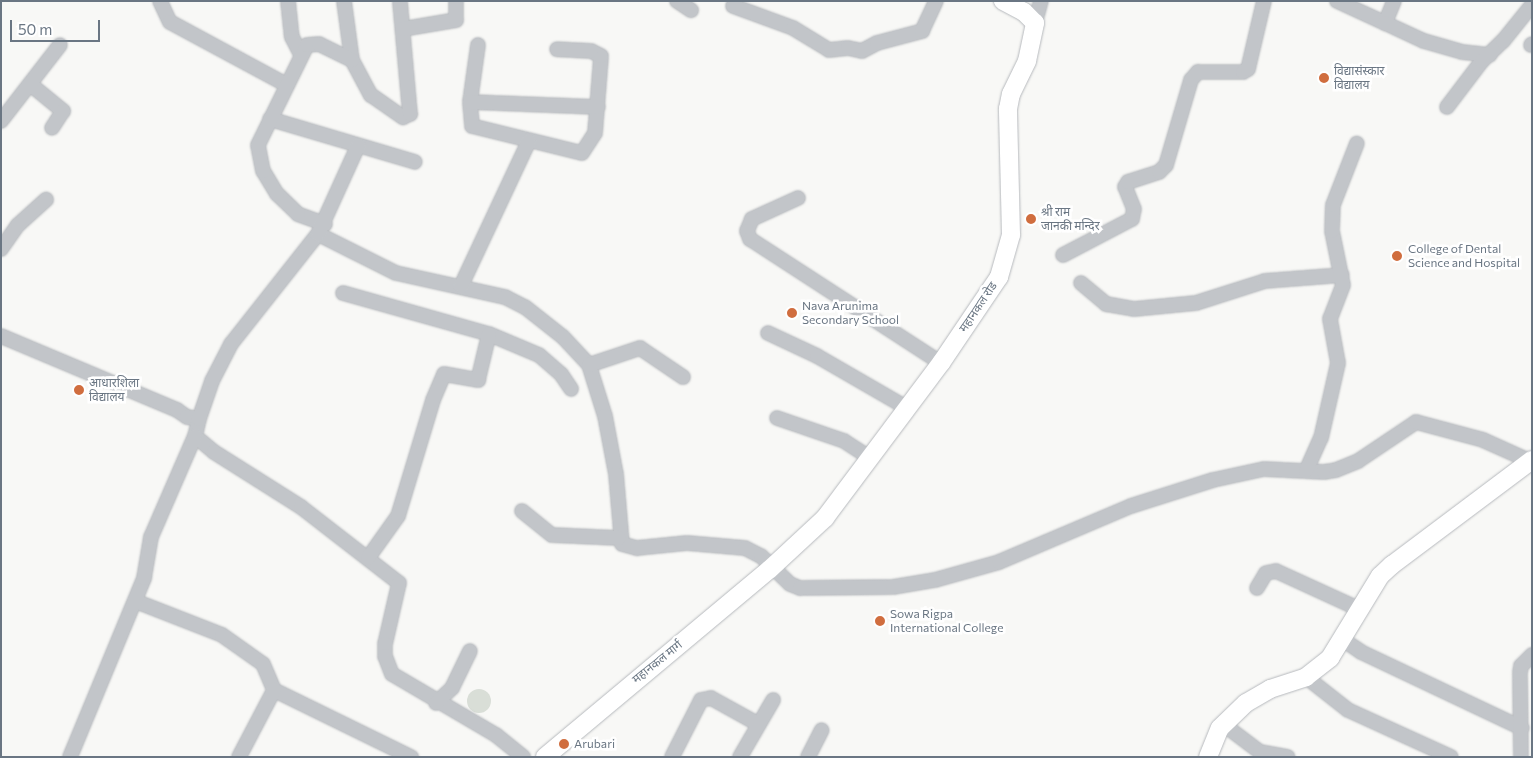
<!DOCTYPE html>
<html>
<head>
<meta charset="utf-8">
<style>
  body { margin:0 }
  #map { position:relative; width:1533px; height:758px; overflow:hidden; background:#f8f8f6; font-family:Commissioner,"Noto Sans Devanagari",sans-serif }
  div>[style] { position:absolute }
  .green>* { inset:0; background:#d9ded7 }
  .round { border-radius:50% }
  .roads { filter:drop-shadow(0 0 1px #b6b9bd) drop-shadow(0 0 1px #b6b9bd) }
  .minor>* { height:14px; margin:-7px; padding:0 7px; transform-origin:7px; border-radius:7px; background:#c2c5c9 }
  .major>* { height:18px; margin:-9px; padding:0 9px; transform-origin:9px; border-radius:9px; background:#fff }
  .dots>* { width:14px; height:14px; translate:-50% -50%; box-sizing:border-box; border:2px solid #fff; border-radius:50% }
  span { translate:-50% -50%; white-space:nowrap; text-align:center; line-height:1.15; -webkit-text-stroke:5px #fff; paint-order:stroke }
  .poi-label { font-size:12px; color:#6a7683 }
  .left { translate:0 -50%; text-align:left }
  .street-label { font-size:12px; color:#6a7683 }
  .frame { position:absolute; inset:0; border:2px solid #6a7683; pointer-events:none }
  .scale { position:absolute; left:10px; top:20px; width:90px; height:22px; box-sizing:border-box; border:2px solid #6a7683; border-top:0; padding-left:6px; font-size:15px; line-height:18px; white-space:nowrap; color:#6a7683; -webkit-text-stroke:4px #fff; paint-order:stroke }
</style>
</head>
<body>
<div id="map">
  <div class="green">
    <div class="round" style="left:467px;top:689px;width:24px;height:24px"></div>
  </div>
  <div class="roads">
    <div class="minor">
      <div style="left:160px;top:1px;width:23px;rotate:65deg"></div>
      <div style="left:170px;top:22px;width:133px;rotate:28.3deg"></div>
      <div style="left:288px;top:1px;width:36px;rotate:84deg"></div>
      <div style="left:292px;top:37px;width:20px;rotate:63deg"></div>
      <div style="left:344px;top:1px;width:60px;rotate:82.3deg"></div>
      <div style="left:352px;top:60px;width:40px;rotate:62deg"></div>
      <div style="left:371px;top:95px;width:39px;rotate:35deg"></div>
      <div style="left:403px;top:117px;width:8px;rotate:-23deg"></div>
      <div style="left:410px;top:114px;width:113px;rotate:-95.1deg"></div>
      <div style="left:677px;top:1px;width:17px;rotate:33deg"></div>
      <div style="left:1337px;top:1px;width:53px;rotate:24.6deg"></div>
      <div style="left:1394px;top:1px;width:24px;rotate:112deg"></div>
      <div style="left:1385px;top:23px;width:43px;rotate:24.8deg"></div>
      <div style="left:1424px;top:41px;width:40px;rotate:16deg"></div>
      <div style="left:1462px;top:52px;width:28px;rotate:6deg"></div>
      <div style="left:733px;top:6px;width:64px;rotate:20.1deg"></div>
      <div style="left:793px;top:28px;width:42px;rotate:31.4deg"></div>
      <div style="left:829px;top:50px;width:19px;rotate:-6deg"></div>
      <div style="left:848px;top:48px;width:14px;rotate:12deg"></div>
      <div style="left:862px;top:51px;width:17px;rotate:-28deg"></div>
      <div style="left:877px;top:43px;width:47px;rotate:-14.9deg"></div>
      <div style="left:922px;top:31px;width:33px;rotate:-65deg"></div>
      <div style="left:1035px;top:23px;width:23px;rotate:-75deg"></div>
      <div style="left:403px;top:29px;width:54px;rotate:-9.6deg"></div>
      <div style="left:456px;top:20px;width:19px;rotate:-90deg"></div>
      <div style="left:478px;top:45px;width:58px;rotate:98deg"></div>
      <div style="left:470px;top:102px;width:24px;rotate:85deg"></div>
      <div style="left:472px;top:126px;width:113px;rotate:13.8deg"></div>
      <div style="left:582px;top:153px;width:24px;rotate:-57deg"></div>
      <div style="left:595px;top:133px;width:77px;rotate:-85.5deg"></div>
      <div style="left:601px;top:56px;width:11px;rotate:-153deg"></div>
      <div style="left:591px;top:51px;width:34px;rotate:-177deg"></div>
      <div style="left:1531px;top:45px;width:1px;rotate:-45deg"></div>
      <div style="left:30px;top:84px;width:43px;rotate:39.3deg"></div>
      <div style="left:63px;top:111px;width:20px;rotate:123deg"></div>
      <div style="left:470px;top:102px;width:128px;rotate:2.2deg"></div>
      <div style="left:1447px;top:107px;width:58px;rotate:-52.7deg"></div>
      <div style="left:1482px;top:61px;width:29px;rotate:-44deg"></div>
      <div style="left:1503px;top:41px;width:46px;rotate:-51.1deg"></div>
      <div style="left:270px;top:119px;width:151px;rotate:16.5deg"></div>
      <div style="left:1px;top:121px;width:96px;rotate:-52.2deg"></div>
      <div style="left:798px;top:198px;width:51px;rotate:155.5deg"></div>
      <div style="left:752px;top:219px;width:13px;rotate:113deg"></div>
      <div style="left:747px;top:231px;width:9px;rotate:69deg"></div>
      <div style="left:750px;top:239px;width:228px;rotate:33deg"></div>
      <div style="left:325px;top:224px;width:29px;rotate:-160deg"></div>
      <div style="left:298px;top:214px;width:29px;rotate:-136deg"></div>
      <div style="left:277px;top:194px;width:27px;rotate:-121deg"></div>
      <div style="left:263px;top:171px;width:26px;rotate:-101deg"></div>
      <div style="left:258px;top:145px;width:111px;rotate:-63.9deg"></div>
      <div style="left:307px;top:45px;width:12px;rotate:-5deg"></div>
      <div style="left:319px;top:44px;width:37px;rotate:26deg"></div>
      <div style="left:318px;top:234px;width:87px;rotate:26.6deg"></div>
      <div style="left:396px;top:273px;width:112px;rotate:12.4deg"></div>
      <div style="left:505px;top:297px;width:22px;rotate:27deg"></div>
      <div style="left:525px;top:307px;width:48px;rotate:38.3deg"></div>
      <div style="left:563px;top:337px;width:38px;rotate:47deg"></div>
      <div style="left:589px;top:365px;width:53px;rotate:72.6deg"></div>
      <div style="left:605px;top:416px;width:59px;rotate:79.3deg"></div>
      <div style="left:616px;top:474px;width:70px;rotate:85.1deg"></div>
      <div style="left:622px;top:544px;width:16px;rotate:15deg"></div>
      <div style="left:637px;top:548px;width:50px;rotate:-5.7deg"></div>
      <div style="left:687px;top:543px;width:58px;rotate:4.9deg"></div>
      <div style="left:745px;top:548px;width:18px;rotate:27deg"></div>
      <div style="left:761px;top:556px;width:40px;rotate:44deg"></div>
      <div style="left:790px;top:584px;width:11px;rotate:22deg"></div>
      <div style="left:800px;top:588px;width:93px;rotate:-0.6deg"></div>
      <div style="left:893px;top:587px;width:43px;rotate:-9.5deg"></div>
      <div style="left:935px;top:580px;width:66px;rotate:-15.7deg"></div>
      <div style="left:999px;top:562px;width:143px;rotate:-23deg"></div>
      <div style="left:1131px;top:506px;width:86px;rotate:-17.6deg"></div>
      <div style="left:1213px;top:480px;width:52px;rotate:-12.2deg"></div>
      <div style="left:1264px;top:469px;width:60px;rotate:2.9deg"></div>
      <div style="left:1324px;top:472px;width:12px;rotate:-9deg"></div>
      <div style="left:1336px;top:470px;width:24px;rotate:-22deg"></div>
      <div style="left:1358px;top:461px;width:70px;rotate:-33.9deg"></div>
      <div style="left:1416px;top:422px;width:69px;rotate:15deg"></div>
      <div style="left:1483px;top:440px;width:51px;rotate:24.1deg"></div>
      <div style="left:1px;top:249px;width:29px;rotate:-55deg"></div>
      <div style="left:18px;top:225px;width:38px;rotate:-42deg"></div>
      <div style="left:1063px;top:255px;width:78px;rotate:-27.6deg"></div>
      <div style="left:1132px;top:219px;width:10px;rotate:-79deg"></div>
      <div style="left:1134px;top:209px;width:24px;rotate:-112deg"></div>
      <div style="left:1125px;top:187px;width:6px;rotate:-59deg"></div>
      <div style="left:1128px;top:182px;width:33px;rotate:-18deg"></div>
      <div style="left:1159px;top:172px;width:10px;rotate:-45deg"></div>
      <div style="left:1166px;top:165px;width:89px;rotate:-73.6deg"></div>
      <div style="left:1191px;top:80px;width:11px;rotate:-49deg"></div>
      <div style="left:1198px;top:72px;width:45px"></div>
      <div style="left:1243px;top:72px;width:6px;rotate:-31deg"></div>
      <div style="left:1248px;top:69px;width:70px;rotate:-76.8deg"></div>
      <div style="left:1081px;top:283px;width:33px;rotate:40deg"></div>
      <div style="left:1106px;top:304px;width:28px;rotate:10deg"></div>
      <div style="left:1134px;top:309px;width:62px;rotate:-5.5deg"></div>
      <div style="left:1196px;top:303px;width:72px;rotate:-17.7deg"></div>
      <div style="left:1265px;top:281px;width:77px;rotate:-4.5deg"></div>
      <div style="left:461px;top:286px;width:160px;rotate:-64.9deg"></div>
      <div style="left:343px;top:293px;width:152px;rotate:15.7deg"></div>
      <div style="left:489px;top:334px;width:54px;rotate:22.8deg"></div>
      <div style="left:539px;top:355px;width:29px;rotate:41deg"></div>
      <div style="left:561px;top:374px;width:18px;rotate:56deg"></div>
      <div style="left:768px;top:333px;width:54px;rotate:25.1deg"></div>
      <div style="left:817px;top:356px;width:104px;rotate:30deg"></div>
      <div style="left:1px;top:336px;width:191px;rotate:22.8deg"></div>
      <div style="left:177px;top:410px;width:12px;rotate:35deg"></div>
      <div style="left:187px;top:417px;width:12px;rotate:9deg"></div>
      <div style="left:199px;top:419px;width:17px;rotate:103deg"></div>
      <div style="left:195px;top:436px;width:25px;rotate:40deg"></div>
      <div style="left:214px;top:452px;width:103px;rotate:32.3deg"></div>
      <div style="left:301px;top:507px;width:124px;rotate:37.8deg"></div>
      <div style="left:399px;top:583px;width:63px;rotate:102.9deg"></div>
      <div style="left:385px;top:644px;width:12px;rotate:90deg"></div>
      <div style="left:385px;top:656px;width:19px;rotate:69deg"></div>
      <div style="left:392px;top:674px;width:121px;rotate:30.4deg"></div>
      <div style="left:496px;top:735px;width:35px;rotate:39deg"></div>
      <div style="left:589px;top:365px;width:54px;rotate:-18.4deg"></div>
      <div style="left:640px;top:348px;width:52px;rotate:34deg"></div>
      <div style="left:777px;top:418px;width:71px;rotate:18.9deg"></div>
      <div style="left:844px;top:441px;width:31px;rotate:33deg"></div>
      <div style="left:199px;top:419px;width:40px;rotate:-71.1deg"></div>
      <div style="left:212px;top:381px;width:42px;rotate:-62.8deg"></div>
      <div style="left:231px;top:344px;width:140px;rotate:-51.7deg"></div>
      <div style="left:318px;top:234px;width:97px;rotate:-65.6deg"></div>
      <div style="left:1306px;top:471px;width:36px;rotate:-66deg"></div>
      <div style="left:1321px;top:438px;width:77px;rotate:-77.2deg"></div>
      <div style="left:1338px;top:363px;width:45px;rotate:-100.3deg"></div>
      <div style="left:1330px;top:319px;width:36px;rotate:-69deg"></div>
      <div style="left:1343px;top:285px;width:55px;rotate:-101.5deg"></div>
      <div style="left:1332px;top:231px;width:26px;rotate:-88deg"></div>
      <div style="left:1333px;top:205px;width:66px;rotate:-68.8deg"></div>
      <div style="left:522px;top:511px;width:38px;rotate:39deg"></div>
      <div style="left:552px;top:535px;width:67px;rotate:2.6deg"></div>
      <div style="left:368px;top:558px;width:52px;rotate:-54.5deg"></div>
      <div style="left:398px;top:516px;width:121px;rotate:-73.2deg"></div>
      <div style="left:433px;top:400px;width:28px;rotate:-67deg"></div>
      <div style="left:444px;top:374px;width:35px;rotate:10deg"></div>
      <div style="left:478px;top:380px;width:47px;rotate:-76.6deg"></div>
      <div style="left:1257px;top:588px;width:17px;rotate:-59deg"></div>
      <div style="left:1266px;top:573px;width:10px;rotate:-11deg"></div>
      <div style="left:1276px;top:571px;width:94px;rotate:24.6deg"></div>
      <div style="left:135px;top:601px;width:93px;rotate:21.3deg"></div>
      <div style="left:222px;top:635px;width:50px;rotate:35.3deg"></div>
      <div style="left:263px;top:664px;width:28px;rotate:67deg"></div>
      <div style="left:274px;top:690px;width:153px;rotate:26.1deg"></div>
      <div style="left:1342px;top:639px;width:23px;rotate:34deg"></div>
      <div style="left:1361px;top:652px;width:178px;rotate:25.3deg"></div>
      <div style="left:1306px;top:677px;width:53px;rotate:38.2deg"></div>
      <div style="left:1348px;top:710px;width:113px;rotate:24.5deg"></div>
      <div style="left:436px;top:703px;width:22px;rotate:-43deg"></div>
      <div style="left:452px;top:688px;width:41px;rotate:-64.1deg"></div>
      <div style="left:1223px;top:724px;width:46px;rotate:37.1deg"></div>
      <div style="left:1260px;top:752px;width:28px;rotate:10deg"></div>
      <div style="left:70px;top:757px;width:194px;rotate:-67.5deg"></div>
      <div style="left:144px;top:578px;width:42px;rotate:-80.3deg"></div>
      <div style="left:151px;top:537px;width:110px;rotate:-66.5deg"></div>
      <div style="left:239px;top:757px;width:76px;rotate:-62.4deg"></div>
      <div style="left:672px;top:757px;width:64px;rotate:-63deg"></div>
      <div style="left:701px;top:700px;width:10px;rotate:-11deg"></div>
      <div style="left:711px;top:698px;width:54px;rotate:29deg"></div>
      <div style="left:740px;top:757px;width:66px;rotate:-59.9deg"></div>
      <div style="left:808px;top:757px;width:30px;rotate:-63deg"></div>
      <div style="left:1521px;top:757px;width:84px;rotate:-90.7deg"></div>
      <div style="left:1520px;top:673px;width:7px;rotate:-82deg"></div>
      <div style="left:1521px;top:666px;width:16px;rotate:-45deg"></div>
    </div>
    <div class="major">
      <div style="left:545px;top:757px;width:293px;rotate:-39.9deg"></div>
      <div style="left:770px;top:569px;width:75px;rotate:-42.8deg"></div>
      <div style="left:825px;top:518px;width:194px;rotate:-53.2deg"></div>
      <div style="left:941px;top:363px;width:104px;rotate:-56deg"></div>
      <div style="left:999px;top:277px;width:44px;rotate:-74.1deg"></div>
      <div style="left:1011px;top:235px;width:126px;rotate:-91.4deg"></div>
      <div style="left:1008px;top:109px;width:15px;rotate:-79deg"></div>
      <div style="left:1011px;top:94px;width:37px;rotate:-64deg"></div>
      <div style="left:1027px;top:61px;width:39px;rotate:-78deg"></div>
      <div style="left:1035px;top:23px;width:16px;rotate:-135deg"></div>
      <div style="left:1024px;top:12px;width:24px;rotate:-152deg"></div>
      <div style="left:1208px;top:757px;width:31px;rotate:-68deg"></div>
      <div style="left:1220px;top:728px;width:36px;rotate:-44deg"></div>
      <div style="left:1246px;top:703px;width:28px;rotate:-30deg"></div>
      <div style="left:1270px;top:689px;width:38px;rotate:-18deg"></div>
      <div style="left:1306px;top:677px;width:31px;rotate:-38deg"></div>
      <div style="left:1330px;top:658px;width:96px;rotate:-58.6deg"></div>
      <div style="left:1380px;top:576px;width:16px;rotate:-43deg"></div>
      <div style="left:1392px;top:565px;width:175px;rotate:-36.9deg"></div>
    </div>
  </div>
  <div class="dots">
    <div style="left:1324px;top:78px;background:#d06d3e"></div>
    <div style="left:1031px;top:219px;background:#d06d3e"></div>
    <div style="left:1397px;top:256px;background:#d06d3e"></div>
    <div style="left:792px;top:313px;background:#d06d3e"></div>
    <div style="left:79px;top:390px;background:#d06d3e"></div>
    <div style="left:880px;top:621px;background:#d06d3e"></div>
    <div style="left:564px;top:744px;background:#d06d3e"></div>
  </div>
  <div class="poi-label">
    <span class="left" style="left:1334px;top:78px">विद्यासंस्कार<br>विद्यालय</span>
    <span class="left" style="left:1041px;top:219px">श्री राम<br>जानकी मन्दिर</span>
    <span class="left" style="left:1408px;top:256px">College of Dental<br>Science and Hospital</span>
    <span class="left" style="left:802px;top:313px">Nava Arunima<br>Secondary School</span>
    <span class="left" style="left:89px;top:390px">आधारशिला<br>विद्यालय</span>
    <span class="left" style="left:890px;top:621px">Sowa Rigpa<br>International College</span>
    <span class="left" style="left:574px;top:744px">Arubari</span>
  </div>
  <div class="street-label">
    <span style="left:978px;top:307px;rotate:-56deg">महानकल रोड</span>
    <span style="left:657px;top:662px;rotate:-39deg">महानकल मार्ग</span>
  </div>
  <div class="frame"></div>
  <div class="scale">50 m</div>
</div>
</body>
</html>
